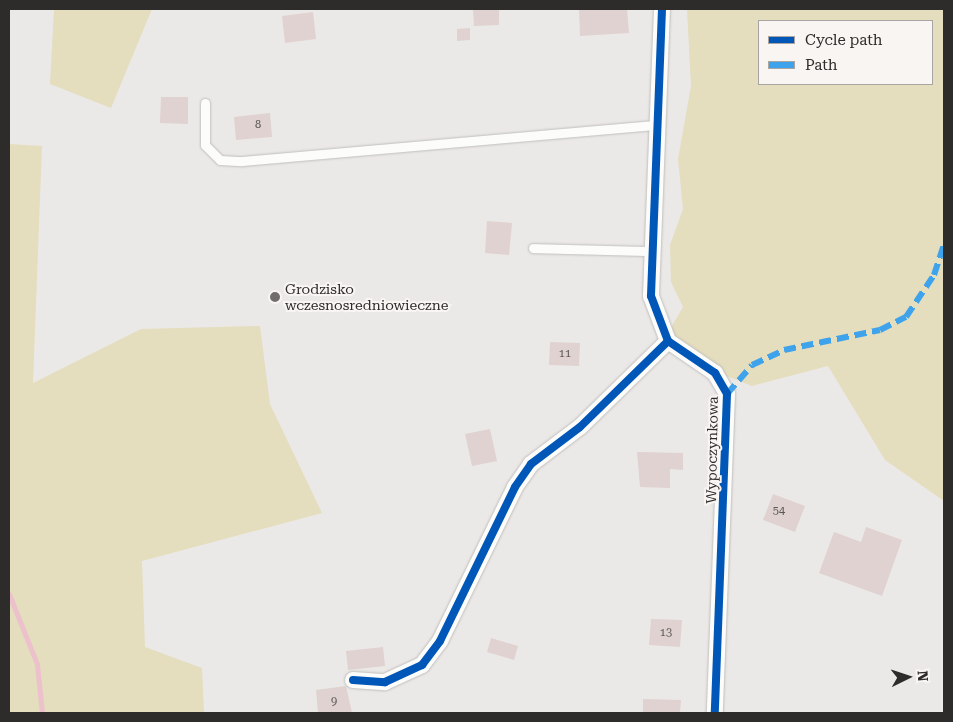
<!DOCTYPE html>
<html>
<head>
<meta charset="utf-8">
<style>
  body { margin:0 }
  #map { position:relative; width:953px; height:722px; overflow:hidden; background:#ebe9e7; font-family:"Roboto Serif",serif }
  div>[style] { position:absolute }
  .green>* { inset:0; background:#e4ddbe }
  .stream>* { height:5px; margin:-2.5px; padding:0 2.5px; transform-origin:2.5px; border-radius:2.5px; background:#edc1cc }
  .building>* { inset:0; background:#dfd2d0 }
  .roads { filter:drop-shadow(0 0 1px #c0bfbe) drop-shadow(0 0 1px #c0bfbe) }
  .lane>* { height:9px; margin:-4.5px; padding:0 4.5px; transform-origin:4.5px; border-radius:4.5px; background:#fcfcfb }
  .street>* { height:16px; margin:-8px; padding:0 8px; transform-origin:8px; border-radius:8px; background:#fcfcfb }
  .quiet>* { height:6px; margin-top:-3px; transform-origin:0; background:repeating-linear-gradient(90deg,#3ea3eb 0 12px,transparent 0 18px) }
  .cycleway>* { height:8px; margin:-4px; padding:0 4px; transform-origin:4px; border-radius:4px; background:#0057b8 }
  .dots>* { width:14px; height:14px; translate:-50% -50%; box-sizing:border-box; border:2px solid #f9f5f3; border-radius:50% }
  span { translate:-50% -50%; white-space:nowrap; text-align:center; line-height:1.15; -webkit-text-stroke:4px #f9f5f3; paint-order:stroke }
  .number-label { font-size:11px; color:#5a5654 }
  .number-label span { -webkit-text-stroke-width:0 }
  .poi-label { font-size:14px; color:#2d2c2b }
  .left { translate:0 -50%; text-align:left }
  .street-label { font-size:14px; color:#2d2c2b }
  .frame { position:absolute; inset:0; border:10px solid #2d2c2b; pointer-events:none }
  .legend { position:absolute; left:758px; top:20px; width:175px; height:65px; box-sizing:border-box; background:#f9f5f3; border:1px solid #a7a5a3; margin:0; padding:6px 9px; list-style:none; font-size:15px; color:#2d2c2b }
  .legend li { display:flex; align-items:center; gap:10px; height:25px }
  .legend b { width:25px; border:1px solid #a7a5a3 }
  .north { position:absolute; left:883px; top:652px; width:50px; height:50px; -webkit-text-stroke:4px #f9f5f3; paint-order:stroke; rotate:86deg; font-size:14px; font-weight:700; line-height:20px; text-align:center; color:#2d2c2b }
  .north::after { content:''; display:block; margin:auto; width:18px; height:22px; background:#2d2c2b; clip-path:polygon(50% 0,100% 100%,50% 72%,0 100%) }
</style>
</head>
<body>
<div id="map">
  <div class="green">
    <div style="clip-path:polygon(54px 9px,152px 9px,111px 108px,50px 84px)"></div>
    <div style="clip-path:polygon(evenodd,687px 9px,944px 9px,944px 501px,885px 460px,828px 366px,752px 386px,711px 370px,669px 331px,683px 307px,671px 282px,670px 245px,683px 209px,678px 159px,691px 86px,687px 9px,759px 21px,932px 21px,932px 84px,759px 84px,759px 21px)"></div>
    <div style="clip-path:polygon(9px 144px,42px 146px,33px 383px,141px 329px,260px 326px,270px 404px,322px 513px,142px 561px,145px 647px,202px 668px,204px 713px,9px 713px)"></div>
  </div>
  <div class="stream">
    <div style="left:9px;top:594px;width:75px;rotate:68.2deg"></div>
    <div style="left:37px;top:664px;width:49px;rotate:84.2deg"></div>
  </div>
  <div class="building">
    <div style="clip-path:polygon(473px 9px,499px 9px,499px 25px,474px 26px)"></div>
    <div style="clip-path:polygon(579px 9px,627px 9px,629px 33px,580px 36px)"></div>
    <div style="clip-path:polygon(313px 12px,316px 39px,285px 43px,282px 16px)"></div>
    <div style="clip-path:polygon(470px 28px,470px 40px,457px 41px,457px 29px)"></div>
    <div style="clip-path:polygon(161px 97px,188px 97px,188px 124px,160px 123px)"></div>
    <div style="clip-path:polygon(270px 113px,272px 137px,236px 140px,234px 117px)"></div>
    <div style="clip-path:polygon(487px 221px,512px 223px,509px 255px,485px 253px)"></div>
    <div style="clip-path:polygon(550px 342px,580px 343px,579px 366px,549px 365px)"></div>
    <div style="clip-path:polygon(490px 429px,497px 461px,472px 466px,465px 434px)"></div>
    <div style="clip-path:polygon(637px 452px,683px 453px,683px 470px,670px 469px,670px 488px,640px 487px)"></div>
    <div style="clip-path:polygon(773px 494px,805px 506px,795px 532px,763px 520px)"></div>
    <div style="clip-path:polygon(866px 527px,902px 540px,882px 596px,819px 573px,834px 532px,861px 542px)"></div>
    <div style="clip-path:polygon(651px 619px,682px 620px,680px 647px,649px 645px)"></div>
    <div style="clip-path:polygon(491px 638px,518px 646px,514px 660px,487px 652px)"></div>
    <div style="clip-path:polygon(383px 647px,385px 666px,348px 670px,346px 651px)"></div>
    <div style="clip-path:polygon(346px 686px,352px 713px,318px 713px,316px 690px)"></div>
    <div style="clip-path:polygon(643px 699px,681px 700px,680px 713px,643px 713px)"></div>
  </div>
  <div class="roads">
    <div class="lane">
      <div style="left:205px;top:103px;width:42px;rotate:90deg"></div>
      <div style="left:205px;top:145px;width:21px;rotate:45deg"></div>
      <div style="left:220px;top:160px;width:22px;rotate:3deg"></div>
      <div style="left:242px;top:161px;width:414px;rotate:-5deg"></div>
      <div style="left:533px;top:248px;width:118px;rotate:1.5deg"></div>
    </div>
    <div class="street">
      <div style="left:662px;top:9px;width:287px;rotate:92.2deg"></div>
      <div style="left:651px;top:296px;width:48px;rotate:69.3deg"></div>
      <div style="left:668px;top:341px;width:57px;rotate:34.2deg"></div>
      <div style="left:715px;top:373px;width:24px;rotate:60deg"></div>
      <div style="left:727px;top:394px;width:319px;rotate:92.2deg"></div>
      <div style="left:353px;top:680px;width:32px;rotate:4deg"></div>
      <div style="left:385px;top:682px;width:41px;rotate:-24.7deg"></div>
      <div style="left:422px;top:665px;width:30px;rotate:-53deg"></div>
      <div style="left:440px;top:641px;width:171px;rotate:-64deg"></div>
      <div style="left:515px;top:487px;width:28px;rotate:-55deg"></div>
      <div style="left:531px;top:464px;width:61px;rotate:-37.1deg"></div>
      <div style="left:580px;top:427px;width:123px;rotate:-44.3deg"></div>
    </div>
  </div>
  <div class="quiet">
    <div style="left:727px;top:394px;width:38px;rotate:-49deg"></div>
    <div style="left:752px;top:365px;width:35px;rotate:-25deg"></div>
    <div style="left:784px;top:350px;width:98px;rotate:-11.8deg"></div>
    <div style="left:880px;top:330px;width:29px;rotate:-27deg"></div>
    <div style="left:906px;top:317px;width:50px;rotate:-56.3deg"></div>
    <div style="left:934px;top:275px;width:32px;rotate:-72deg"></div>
  </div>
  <div class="cycleway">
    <div style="left:662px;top:9px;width:287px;rotate:92.2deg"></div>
    <div style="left:651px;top:296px;width:48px;rotate:69.3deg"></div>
    <div style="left:668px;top:341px;width:57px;rotate:34.2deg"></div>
    <div style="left:715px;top:373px;width:24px;rotate:60deg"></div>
    <div style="left:727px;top:394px;width:319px;rotate:92.2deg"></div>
    <div style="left:353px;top:680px;width:32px;rotate:4deg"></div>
    <div style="left:385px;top:682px;width:41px;rotate:-24.7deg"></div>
    <div style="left:422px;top:665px;width:30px;rotate:-53deg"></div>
    <div style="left:440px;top:641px;width:171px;rotate:-64deg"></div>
    <div style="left:515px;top:487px;width:28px;rotate:-55deg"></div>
    <div style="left:531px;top:464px;width:61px;rotate:-37.1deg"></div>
    <div style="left:580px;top:427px;width:123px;rotate:-44.3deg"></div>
  </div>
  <div class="dots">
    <div style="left:275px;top:297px;background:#706e6d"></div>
  </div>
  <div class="number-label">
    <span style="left:258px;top:125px">8</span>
    <span style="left:565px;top:354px">11</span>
    <span style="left:779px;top:511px">54</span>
    <span style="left:666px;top:633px">13</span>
    <span style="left:334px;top:702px">9</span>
  </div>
  <div class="poi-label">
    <span class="left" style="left:285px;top:297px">Grodzisko<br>wczesnosredniowieczne</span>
  </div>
  <div class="street-label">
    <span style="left:712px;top:450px;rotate:-89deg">Wypoczynkowa</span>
  </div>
  <div class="frame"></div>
  <ul class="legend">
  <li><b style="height:6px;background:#0057b8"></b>Cycle path</li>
  <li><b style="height:6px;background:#3ea3eb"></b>Path</li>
  </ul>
  <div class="north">N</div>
</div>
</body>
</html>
